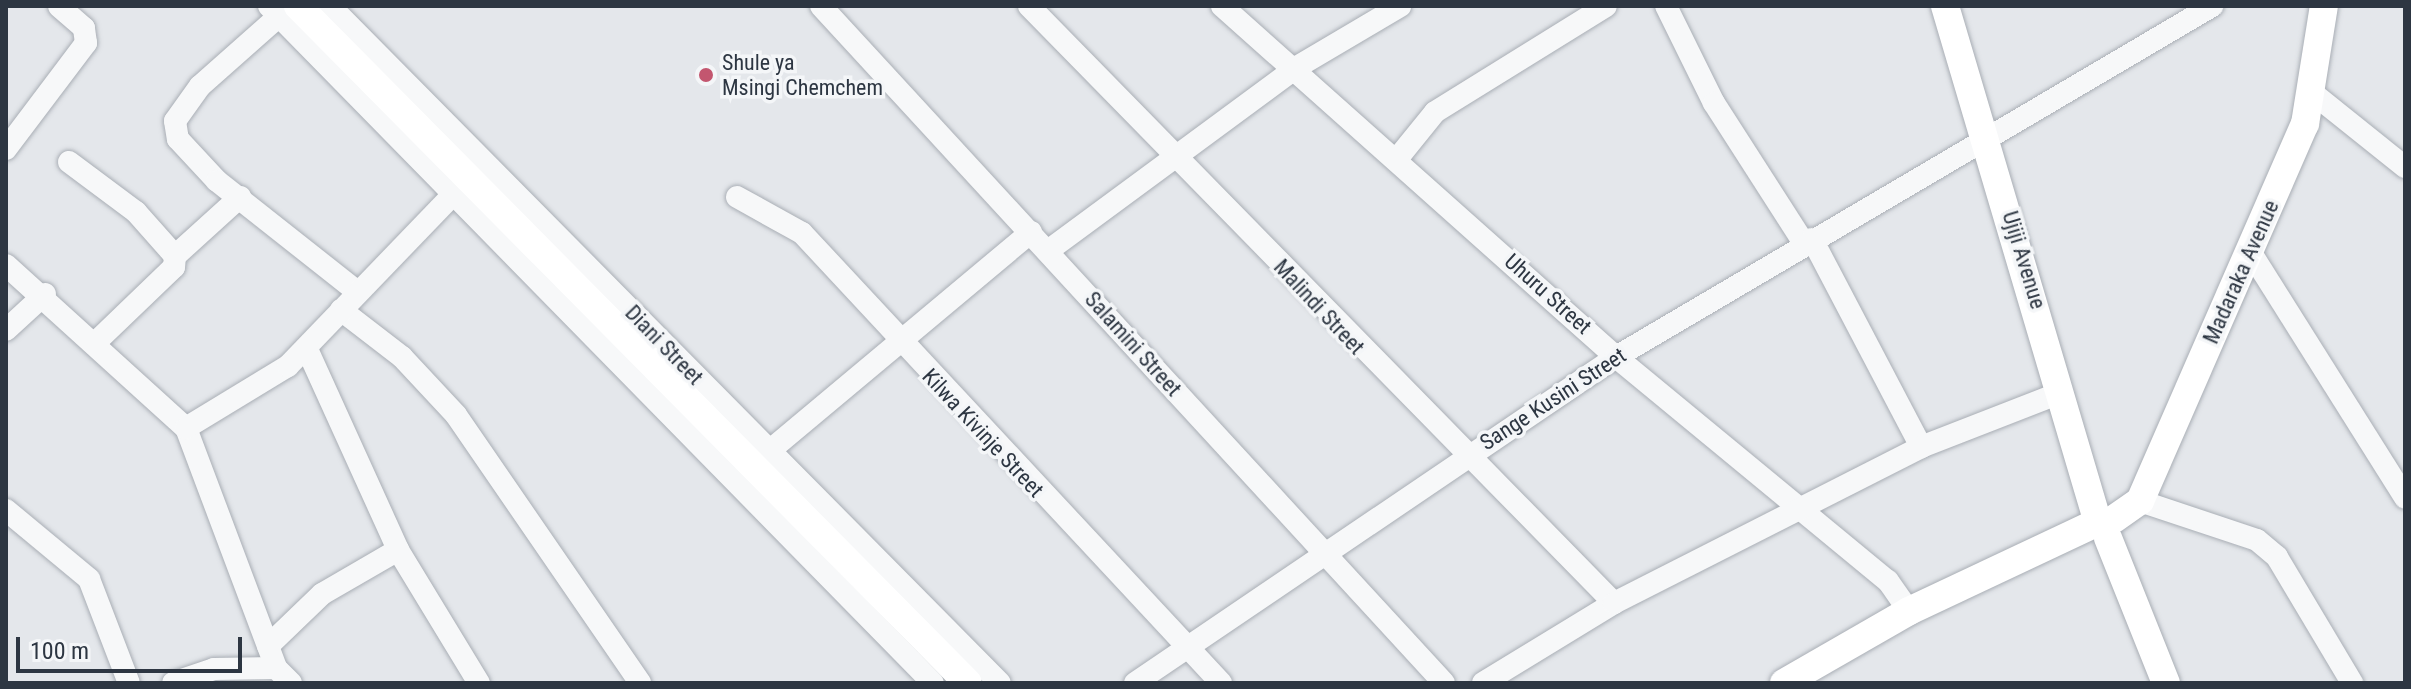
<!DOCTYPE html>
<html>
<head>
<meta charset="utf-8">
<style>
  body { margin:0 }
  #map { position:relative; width:2411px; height:689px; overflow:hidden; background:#e4e7eb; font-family:"Roboto Condensed",sans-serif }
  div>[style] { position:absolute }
  .roads { filter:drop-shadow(0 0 2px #a9aeb5) drop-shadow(0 0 2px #a9aeb5) }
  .minor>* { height:22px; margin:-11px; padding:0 11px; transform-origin:11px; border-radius:11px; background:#f7f8f9 }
  .major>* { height:28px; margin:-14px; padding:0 14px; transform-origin:14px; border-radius:14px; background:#fff }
  .dots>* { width:22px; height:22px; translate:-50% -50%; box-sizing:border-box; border:4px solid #f4f6f8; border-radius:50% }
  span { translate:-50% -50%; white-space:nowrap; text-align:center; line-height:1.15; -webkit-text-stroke:7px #f4f6f8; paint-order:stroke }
  .poi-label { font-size:22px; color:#2d3642 }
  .left { translate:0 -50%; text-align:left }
  .street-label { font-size:22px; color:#2d3642 }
  .frame { position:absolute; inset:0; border:8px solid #2d3642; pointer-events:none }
  .scale { position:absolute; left:16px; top:637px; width:226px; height:36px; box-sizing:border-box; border:4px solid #2d3642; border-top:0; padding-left:10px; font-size:24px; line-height:28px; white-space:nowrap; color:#2d3642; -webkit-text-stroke:6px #f4f6f8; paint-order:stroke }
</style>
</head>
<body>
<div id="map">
  <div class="roads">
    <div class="minor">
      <div style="left:269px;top:6px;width:948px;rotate:45.56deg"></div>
      <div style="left:330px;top:6px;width:952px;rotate:45.3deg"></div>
      <div style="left:821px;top:6px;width:920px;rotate:47.38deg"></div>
      <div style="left:1029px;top:6px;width:836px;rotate:45.58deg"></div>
      <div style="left:1222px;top:6px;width:528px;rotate:41.7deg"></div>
      <div style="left:1616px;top:357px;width:352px;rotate:39.5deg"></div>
      <div style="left:1888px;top:581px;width:37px;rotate:55deg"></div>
      <div style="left:1666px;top:6px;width:108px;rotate:63.7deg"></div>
      <div style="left:1714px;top:103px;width:169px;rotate:57.3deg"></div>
      <div style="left:278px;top:17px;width:104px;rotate:138.5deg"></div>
      <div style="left:200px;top:86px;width:43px;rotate:125.5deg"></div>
      <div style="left:175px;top:121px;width:18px;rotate:81deg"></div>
      <div style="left:178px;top:139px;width:57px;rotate:47.1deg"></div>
      <div style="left:217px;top:181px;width:176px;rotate:38.3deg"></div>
      <div style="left:2315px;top:95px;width:115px;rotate:38.7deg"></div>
      <div style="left:6px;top:149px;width:133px;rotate:-53deg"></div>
      <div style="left:86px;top:43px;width:15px;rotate:-98deg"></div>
      <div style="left:84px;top:28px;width:33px;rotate:-139deg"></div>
      <div style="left:1397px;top:159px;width:60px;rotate:-51deg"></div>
      <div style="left:1435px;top:112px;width:201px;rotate:-31.8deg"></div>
      <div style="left:69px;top:162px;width:84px;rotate:36.7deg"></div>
      <div style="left:136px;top:212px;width:59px;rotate:48.4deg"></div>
      <div style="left:175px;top:256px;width:11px;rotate:95deg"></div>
      <div style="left:174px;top:267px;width:107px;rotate:136.1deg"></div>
      <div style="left:737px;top:197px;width:74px;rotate:29deg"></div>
      <div style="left:802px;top:233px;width:615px;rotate:47.04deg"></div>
      <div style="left:1812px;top:239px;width:235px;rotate:62.3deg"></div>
      <div style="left:1049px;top:250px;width:308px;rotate:-36.4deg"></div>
      <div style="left:1297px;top:67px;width:120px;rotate:-30.6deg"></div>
      <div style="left:2251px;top:253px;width:289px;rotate:57.8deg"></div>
      <div style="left:175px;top:256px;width:88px;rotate:-42.2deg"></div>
      <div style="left:6px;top:265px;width:243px;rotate:42.2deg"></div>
      <div style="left:186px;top:428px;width:256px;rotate:69.4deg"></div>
      <div style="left:276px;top:668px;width:21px;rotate:45deg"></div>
      <div style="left:341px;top:310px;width:77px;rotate:37.6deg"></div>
      <div style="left:402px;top:357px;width:79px;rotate:47deg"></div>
      <div style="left:456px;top:415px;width:325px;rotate:55.5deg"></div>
      <div style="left:6px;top:330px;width:53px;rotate:-42.7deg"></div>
      <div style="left:307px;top:349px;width:221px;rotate:65.6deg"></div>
      <div style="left:398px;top:550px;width:156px;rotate:58.7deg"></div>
      <div style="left:186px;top:428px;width:119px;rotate:-31.3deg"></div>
      <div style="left:288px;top:366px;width:247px;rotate:-46.1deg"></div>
      <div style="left:768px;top:452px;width:343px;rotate:-39.9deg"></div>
      <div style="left:2140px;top:501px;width:123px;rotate:18.4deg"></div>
      <div style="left:2257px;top:540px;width:26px;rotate:40deg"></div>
      <div style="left:2277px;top:557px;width:147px;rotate:59.2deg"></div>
      <div style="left:6px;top:510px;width:108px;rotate:39.7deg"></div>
      <div style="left:89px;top:579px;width:111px;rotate:69deg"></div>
      <div style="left:268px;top:646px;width:75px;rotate:-43.9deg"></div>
      <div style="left:322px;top:594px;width:88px;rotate:-30.1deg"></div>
      <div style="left:173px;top:683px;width:43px;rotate:-18.9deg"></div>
      <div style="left:214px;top:669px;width:62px;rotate:-0.9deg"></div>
      <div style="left:1135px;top:683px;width:581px;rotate:-34.13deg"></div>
      <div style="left:1616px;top:357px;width:692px;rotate:-30.49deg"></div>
      <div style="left:1483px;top:683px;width:153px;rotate:-31.4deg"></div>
      <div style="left:1614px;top:603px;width:344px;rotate:-26.9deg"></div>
      <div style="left:1921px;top:447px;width:151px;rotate:-21.3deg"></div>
    </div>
    <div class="major">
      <div style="left:298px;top:6px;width:952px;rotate:45.3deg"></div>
      <div style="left:1945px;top:6px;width:532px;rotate:73.51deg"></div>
      <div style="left:2114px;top:519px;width:32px;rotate:-35deg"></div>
      <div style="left:2140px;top:501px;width:412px;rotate:-66.4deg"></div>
      <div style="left:2305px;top:124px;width:120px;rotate:-80.9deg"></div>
      <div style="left:2108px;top:538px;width:156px;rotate:68.2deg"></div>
      <div style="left:1784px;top:683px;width:144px;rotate:-29.9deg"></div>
      <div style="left:1909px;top:611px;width:202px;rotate:-25.2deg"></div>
    </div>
  </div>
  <div class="dots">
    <div style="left:706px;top:75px;background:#c3566f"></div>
  </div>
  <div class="poi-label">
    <span class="left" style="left:722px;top:75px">Shule ya<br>Msingi Chemchem</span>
  </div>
  <div class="street-label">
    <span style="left:2024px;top:260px;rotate:73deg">Ujiji Avenue</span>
    <span style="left:2241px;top:272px;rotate:-66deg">Madaraka Avenue</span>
    <span style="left:1548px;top:294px;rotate:42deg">Uhuru Street</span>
    <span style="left:1319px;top:307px;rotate:47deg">Malindi Street</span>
    <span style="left:1133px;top:344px;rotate:48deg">Salamini Street</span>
    <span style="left:664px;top:345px;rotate:46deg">Diani Street</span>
    <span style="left:1553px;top:399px;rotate:-33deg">Sange Kusini Street</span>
    <span style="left:983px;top:433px;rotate:47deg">Kilwa Kivinje Street</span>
  </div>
  <div class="frame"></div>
  <div class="scale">100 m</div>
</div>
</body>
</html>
